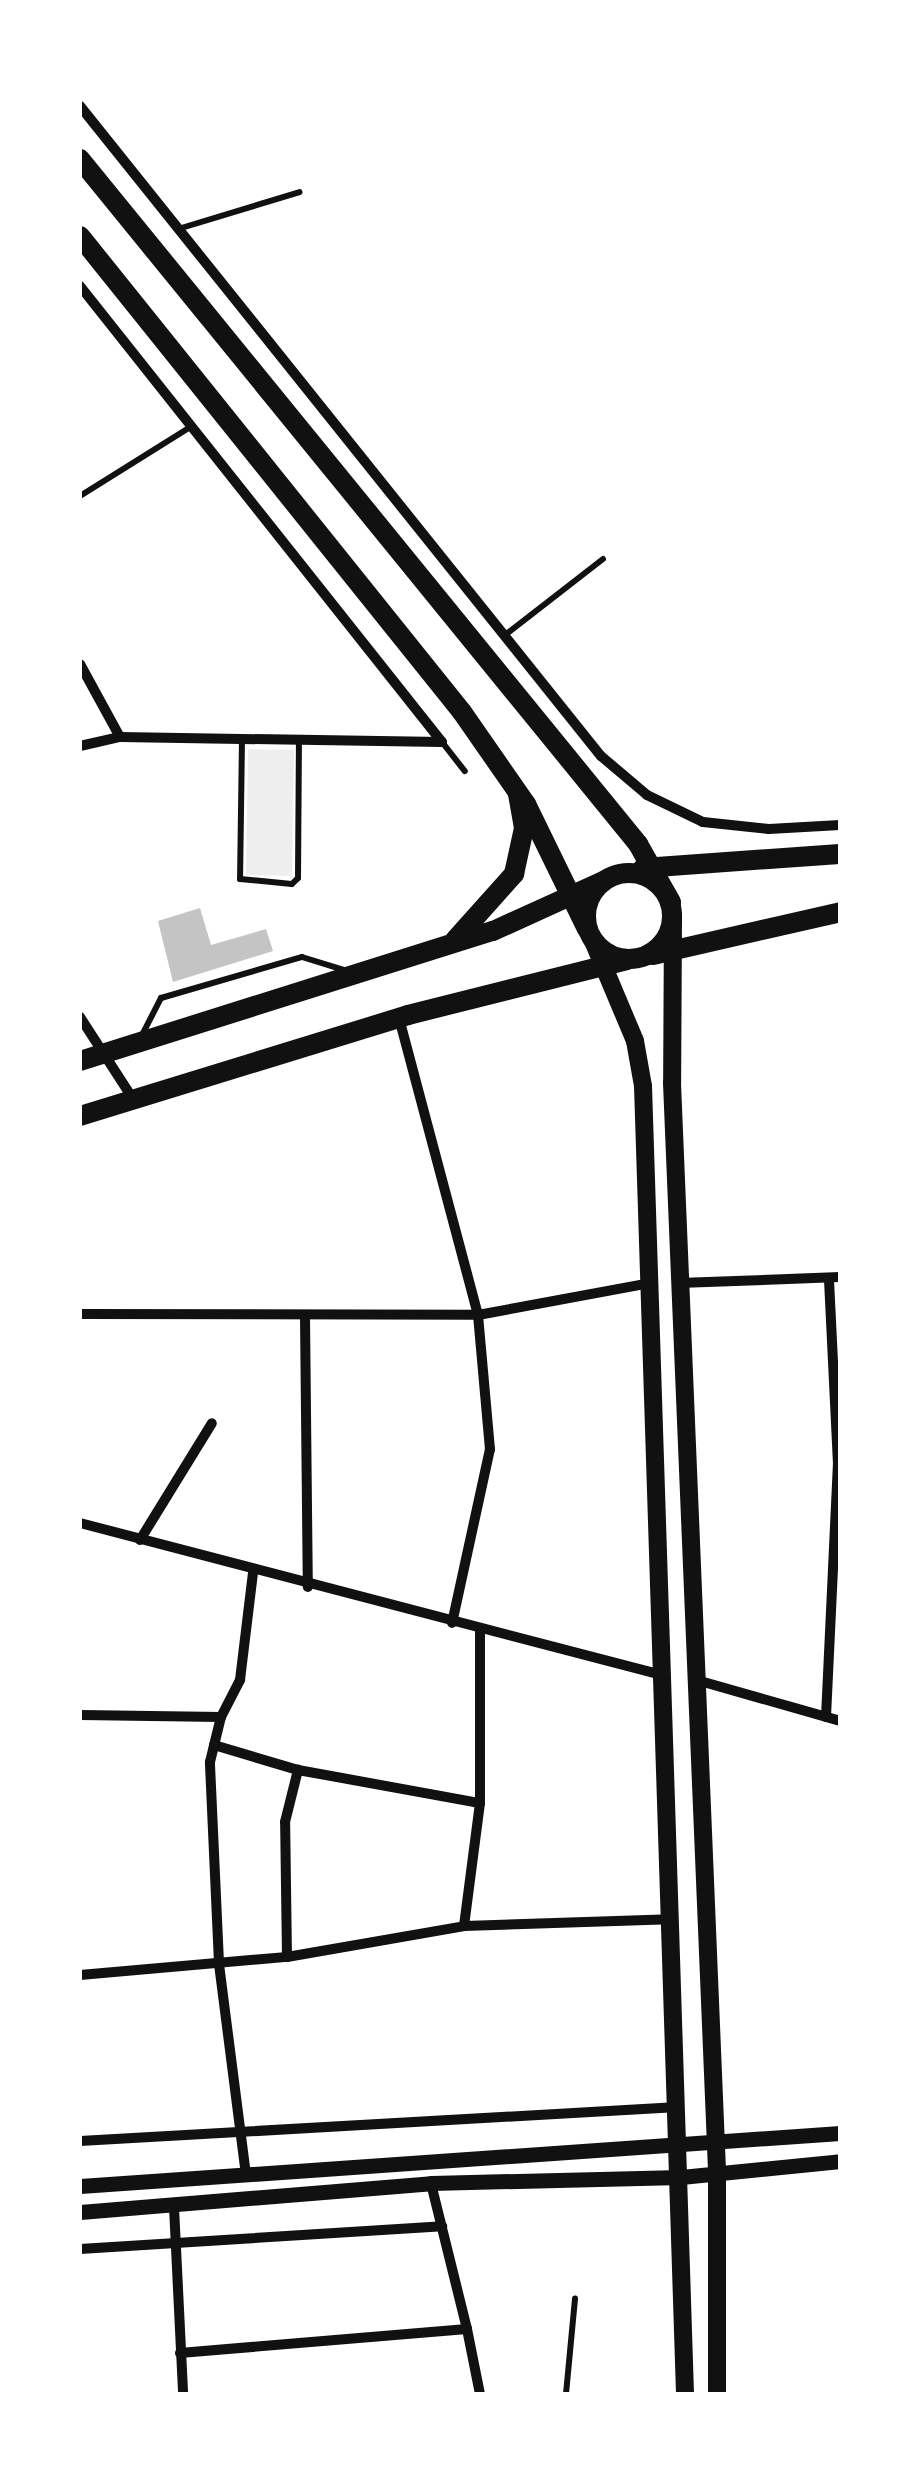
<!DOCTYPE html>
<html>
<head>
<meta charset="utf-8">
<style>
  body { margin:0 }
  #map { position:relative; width:920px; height:2474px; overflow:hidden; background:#fff; font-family:Ubuntu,sans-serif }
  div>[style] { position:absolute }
  .green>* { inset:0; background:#eee }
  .building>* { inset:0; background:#c4c4c4 }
  .service>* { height:6px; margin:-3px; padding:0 3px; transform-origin:3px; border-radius:3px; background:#111 }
  .minor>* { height:10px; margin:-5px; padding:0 5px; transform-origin:5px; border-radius:5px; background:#111 }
  .tertiary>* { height:15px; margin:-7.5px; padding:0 7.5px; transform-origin:7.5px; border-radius:7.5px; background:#111 }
  .secondary>* { height:18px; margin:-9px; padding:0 9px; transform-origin:9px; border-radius:9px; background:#111 }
  .primary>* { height:20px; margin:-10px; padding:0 10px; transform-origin:10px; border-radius:10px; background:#111 }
  .trunk>* { height:20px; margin:-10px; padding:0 10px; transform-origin:10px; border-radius:10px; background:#111 }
  .trunk>.ring { margin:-10px; padding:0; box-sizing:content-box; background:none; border:20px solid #111; border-radius:50% }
  span { translate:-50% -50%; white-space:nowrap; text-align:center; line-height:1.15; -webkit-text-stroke:10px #fff; paint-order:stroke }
  .frame { position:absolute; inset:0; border:82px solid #fff; pointer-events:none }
</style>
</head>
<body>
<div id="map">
  <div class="green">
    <div style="clip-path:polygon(248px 749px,294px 750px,292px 876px,246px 875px)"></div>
  </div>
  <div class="building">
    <div style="clip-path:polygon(200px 908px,211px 945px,266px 929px,273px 951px,173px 982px,158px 921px)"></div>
  </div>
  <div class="service">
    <div style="left:178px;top:229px;width:127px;rotate:-16.9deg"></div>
    <div style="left:80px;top:496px;width:132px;rotate:-32deg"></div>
    <div style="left:505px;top:635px;width:124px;rotate:-37.8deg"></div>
    <div style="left:242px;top:739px;width:140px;rotate:90.8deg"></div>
    <div style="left:240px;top:879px;width:52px;rotate:5.5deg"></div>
    <div style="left:292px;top:884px;width:8px;rotate:-45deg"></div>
    <div style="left:298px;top:878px;width:138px;rotate:-89.6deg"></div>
    <div style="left:442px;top:742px;width:37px;rotate:52deg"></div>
    <div style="left:141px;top:1037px;width:44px;rotate:-62.9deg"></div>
    <div style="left:161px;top:998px;width:147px;rotate:-16.2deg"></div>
    <div style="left:302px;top:957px;width:47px;rotate:17.3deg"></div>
    <div style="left:566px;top:2394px;width:96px;rotate:-84.6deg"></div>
  </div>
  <div class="minor">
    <div style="left:80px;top:106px;width:833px;rotate:51.29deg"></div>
    <div style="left:601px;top:756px;width:60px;rotate:40.3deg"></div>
    <div style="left:647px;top:795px;width:62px;rotate:25.7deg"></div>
    <div style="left:703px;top:822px;width:66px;rotate:6.1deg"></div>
    <div style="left:769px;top:829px;width:71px;rotate:-3.2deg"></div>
    <div style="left:80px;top:286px;width:582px;rotate:51.56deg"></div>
    <div style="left:80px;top:664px;width:83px;rotate:61.3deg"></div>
    <div style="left:80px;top:746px;width:41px;rotate:-12.7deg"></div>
    <div style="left:120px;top:737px;width:322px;rotate:0.9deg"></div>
    <div style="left:80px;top:1017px;width:98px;rotate:57.1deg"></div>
    <div style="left:399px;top:1018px;width:307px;rotate:75.1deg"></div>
    <div style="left:478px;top:1315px;width:135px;rotate:84.9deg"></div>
    <div style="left:490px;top:1449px;width:178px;rotate:102.3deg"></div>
    <div style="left:679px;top:1283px;width:161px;rotate:-2.1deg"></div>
    <div style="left:80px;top:1314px;width:398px;rotate:0.1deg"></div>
    <div style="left:478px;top:1315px;width:176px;rotate:-10.5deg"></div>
    <div style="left:305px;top:1317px;width:270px;rotate:89.4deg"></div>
    <div style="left:80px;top:1523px;width:602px;rotate:14.64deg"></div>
    <div style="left:140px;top:1540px;width:137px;rotate:-58.4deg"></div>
    <div style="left:693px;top:1679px;width:153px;rotate:15.9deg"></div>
    <div style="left:80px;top:1715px;width:141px;rotate:0.8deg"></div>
    <div style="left:826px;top:1717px;width:253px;rotate:-87.3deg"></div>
    <div style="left:838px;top:1464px;width:186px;rotate:-92.8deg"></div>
    <div style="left:214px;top:1745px;width:88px;rotate:16.6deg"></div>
    <div style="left:298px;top:1770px;width:185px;rotate:10.3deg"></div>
    <div style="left:464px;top:1926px;width:124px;rotate:-82.6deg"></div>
    <div style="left:480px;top:1803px;width:173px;rotate:-90deg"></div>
    <div style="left:287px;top:1957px;width:135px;rotate:-90.8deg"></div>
    <div style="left:285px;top:1822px;width:54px;rotate:-76deg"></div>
    <div style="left:80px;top:1975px;width:208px;rotate:-5deg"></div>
    <div style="left:287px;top:1957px;width:180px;rotate:-9.9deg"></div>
    <div style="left:464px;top:1926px;width:206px;rotate:-1.9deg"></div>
    <div style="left:80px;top:2141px;width:599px;rotate:-3.25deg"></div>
    <div style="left:246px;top:2175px;width:214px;rotate:-97.3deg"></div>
    <div style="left:219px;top:1963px;width:201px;rotate:-92.6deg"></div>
    <div style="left:210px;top:1762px;width:46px;rotate:-76.3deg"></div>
    <div style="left:221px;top:1717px;width:42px;rotate:-62.8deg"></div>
    <div style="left:240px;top:1680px;width:108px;rotate:-83.1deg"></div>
    <div style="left:174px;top:2207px;width:187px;rotate:87.2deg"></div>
    <div style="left:80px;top:2249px;width:363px;rotate:-3.6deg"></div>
    <div style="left:467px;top:2329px;width:66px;rotate:78.7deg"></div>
    <div style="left:180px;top:2353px;width:288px;rotate:-4.8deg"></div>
    <div style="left:467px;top:2329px;width:150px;rotate:-103.9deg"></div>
  </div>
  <div class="tertiary">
    <div style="left:80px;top:2186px;width:762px;rotate:-3.99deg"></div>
    <div style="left:80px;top:2212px;width:352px;rotate:-4.7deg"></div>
    <div style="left:431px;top:2183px;width:250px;rotate:-1.4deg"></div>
    <div style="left:681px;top:2177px;width:160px;rotate:-5.7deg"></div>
  </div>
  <div class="secondary">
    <div style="left:673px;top:916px;width:167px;rotate:90.3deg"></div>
    <div style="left:672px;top:1083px;width:1090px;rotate:87.63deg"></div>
    <div style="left:717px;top:2172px;width:222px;rotate:90deg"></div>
    <div style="left:593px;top:941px;width:108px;rotate:67.2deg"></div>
    <div style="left:635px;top:1041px;width:46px;rotate:79.9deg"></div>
    <div style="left:643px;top:1086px;width:1309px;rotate:88.16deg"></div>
  </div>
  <div class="primary">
    <div style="left:455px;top:940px;width:89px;rotate:-48.2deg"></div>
    <div style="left:514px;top:874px;width:47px;rotate:-77.7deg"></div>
    <div style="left:524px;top:828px;width:35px;rotate:-100deg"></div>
    <div style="left:80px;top:1061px;width:433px;rotate:-17.5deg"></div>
    <div style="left:493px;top:931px;width:121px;rotate:-24.4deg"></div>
    <div style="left:80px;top:1116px;width:343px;rotate:-17.1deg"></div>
    <div style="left:408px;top:1015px;width:226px;rotate:-14.1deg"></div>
  </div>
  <div class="trunk">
    <div style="left:80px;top:159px;width:884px;rotate:50.83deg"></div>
    <div style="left:638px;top:844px;width:67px;rotate:60.4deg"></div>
    <div style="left:80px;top:236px;width:610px;rotate:51.25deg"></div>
    <div style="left:462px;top:712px;width:112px;rotate:55.2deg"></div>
    <div style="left:526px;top:804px;width:139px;rotate:64deg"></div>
    <div style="left:643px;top:868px;width:197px;rotate:-4.1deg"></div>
    <div class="ring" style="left:586px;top:873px;width:66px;height:66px"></div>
    <div style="left:653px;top:955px;width:192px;rotate:-12.9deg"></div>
  </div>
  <div class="frame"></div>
</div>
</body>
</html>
